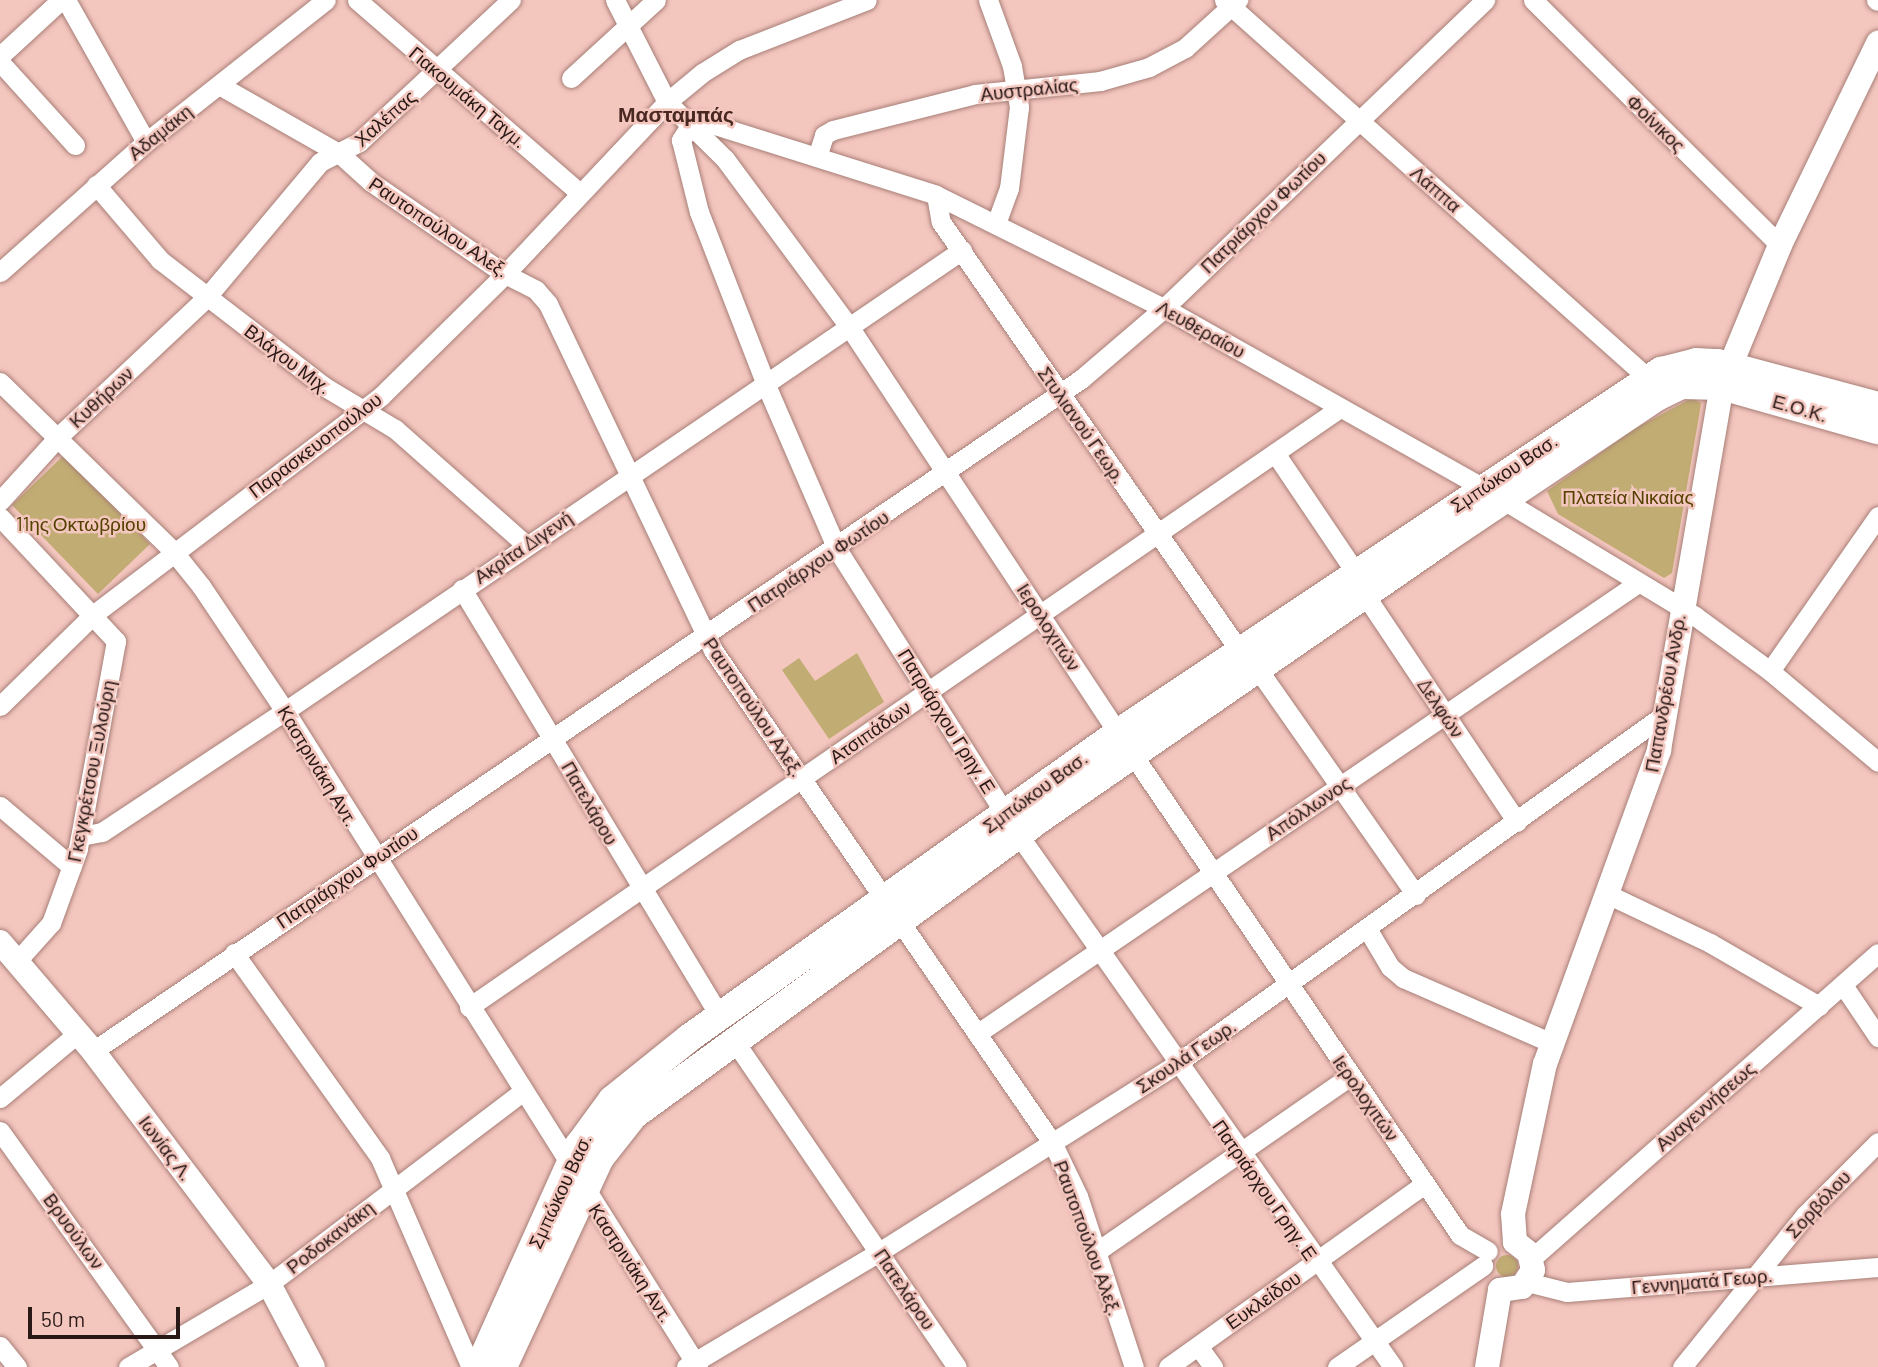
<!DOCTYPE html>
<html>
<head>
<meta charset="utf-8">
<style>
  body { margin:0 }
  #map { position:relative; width:1878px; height:1367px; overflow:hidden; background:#f3c6be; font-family:Barlow,sans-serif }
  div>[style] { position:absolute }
  .green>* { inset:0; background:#c1ac73 }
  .round { border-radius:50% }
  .roads { filter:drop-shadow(0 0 2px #a77f77) drop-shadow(0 0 2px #a77f77) }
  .minor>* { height:19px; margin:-9.5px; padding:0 9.5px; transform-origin:9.5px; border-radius:9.5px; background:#fff }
  .tertiary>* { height:24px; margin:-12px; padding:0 12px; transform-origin:12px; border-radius:12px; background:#fff }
  .secondary>* { height:28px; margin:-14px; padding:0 14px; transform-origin:14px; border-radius:14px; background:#fff }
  span { translate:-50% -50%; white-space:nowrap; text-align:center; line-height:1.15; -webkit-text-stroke:5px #f3c6be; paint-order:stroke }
  .street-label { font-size:19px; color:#281816 }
  .park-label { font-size:19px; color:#544100 }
  .neighbourhood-label { font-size:21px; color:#4a2822; font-weight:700 }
  .scale { position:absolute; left:28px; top:1307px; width:152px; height:32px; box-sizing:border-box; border:4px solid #281816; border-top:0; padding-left:9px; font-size:21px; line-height:24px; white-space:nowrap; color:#281816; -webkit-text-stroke:5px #f3c6be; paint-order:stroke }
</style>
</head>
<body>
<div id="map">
  <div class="green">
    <div style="clip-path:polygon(1692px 398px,1701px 403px,1699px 416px,1672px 573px,1664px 578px,1558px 514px,1547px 491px,1634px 429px)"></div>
    <div style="clip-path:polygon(64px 455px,150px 544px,98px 594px,12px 505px)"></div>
    <div style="clip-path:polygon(857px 653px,884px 702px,829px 739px,782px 670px,799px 658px,815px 681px)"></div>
    <div class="round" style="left:1496px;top:1255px;width:22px;height:22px"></div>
  </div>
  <div class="roads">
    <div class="minor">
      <div style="left:66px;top:0;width:163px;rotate:60.6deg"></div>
      <div style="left:357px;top:0;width:295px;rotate:40.9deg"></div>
      <div style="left:615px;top:0;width:114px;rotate:63deg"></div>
      <div style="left:667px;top:102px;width:81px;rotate:44.5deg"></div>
      <div style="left:725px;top:159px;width:210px;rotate:53.5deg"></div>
      <div style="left:850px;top:328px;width:486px;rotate:56.5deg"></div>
      <div style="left:1118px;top:733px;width:607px;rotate:55.73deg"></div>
      <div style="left:1460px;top:1235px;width:32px;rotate:30deg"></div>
      <div style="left:988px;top:0;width:70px;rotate:70deg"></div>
      <div style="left:1012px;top:66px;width:42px;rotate:80.3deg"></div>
      <div style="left:1019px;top:107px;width:82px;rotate:97deg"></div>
      <div style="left:1009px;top:188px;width:37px;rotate:110deg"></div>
      <div style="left:1224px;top:0;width:568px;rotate:41.72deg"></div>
      <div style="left:1533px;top:0;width:348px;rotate:44.8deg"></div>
      <div style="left:1876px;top:0;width:2px;rotate:27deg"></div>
      <div style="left:0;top:56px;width:83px;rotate:-42.6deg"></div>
      <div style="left:0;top:62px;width:112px;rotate:47.9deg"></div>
      <div style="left:571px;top:78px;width:115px;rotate:-42.5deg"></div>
      <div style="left:219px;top:85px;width:139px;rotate:29.7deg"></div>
      <div style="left:340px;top:154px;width:42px;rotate:42.1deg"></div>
      <div style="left:371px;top:182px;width:163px;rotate:34.5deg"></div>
      <div style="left:505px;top:274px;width:35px;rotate:27deg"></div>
      <div style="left:536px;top:290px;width:18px;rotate:49deg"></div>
      <div style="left:548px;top:304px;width:383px;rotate:64.5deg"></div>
      <div style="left:713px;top:650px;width:600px;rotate:55.46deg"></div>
      <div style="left:1053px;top:1144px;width:58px;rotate:64.3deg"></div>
      <div style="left:1078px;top:1196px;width:180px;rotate:71.9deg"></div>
      <div style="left:690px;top:126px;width:17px;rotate:123deg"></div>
      <div style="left:681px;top:140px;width:74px;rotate:76deg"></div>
      <div style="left:699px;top:212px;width:186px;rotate:68.8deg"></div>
      <div style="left:766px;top:385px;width:179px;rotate:66.6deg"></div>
      <div style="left:837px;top:549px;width:338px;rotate:57.6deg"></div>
      <div style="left:1018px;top:834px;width:652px;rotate:54.87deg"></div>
      <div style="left:690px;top:126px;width:13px;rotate:-23deg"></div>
      <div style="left:702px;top:121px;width:245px;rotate:17.5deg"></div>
      <div style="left:936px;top:195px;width:254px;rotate:26.4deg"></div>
      <div style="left:1164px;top:308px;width:365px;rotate:29.4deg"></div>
      <div style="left:1482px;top:487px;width:249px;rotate:31.2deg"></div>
      <div style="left:1695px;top:616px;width:93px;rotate:36.3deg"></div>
      <div style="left:1770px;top:671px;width:141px;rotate:40.1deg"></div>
      <div style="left:817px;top:157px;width:23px;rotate:-72deg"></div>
      <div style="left:824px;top:135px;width:10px;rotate:-29deg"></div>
      <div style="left:833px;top:130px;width:146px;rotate:-14.2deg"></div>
      <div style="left:975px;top:94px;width:126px;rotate:-5.9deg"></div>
      <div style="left:1100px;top:81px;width:51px;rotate:-15.9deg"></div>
      <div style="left:1149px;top:67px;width:41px;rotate:-27.8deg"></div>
      <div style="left:1185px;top:48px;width:72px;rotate:-42.2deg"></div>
      <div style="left:96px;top:185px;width:99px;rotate:49.5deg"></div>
      <div style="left:160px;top:260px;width:208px;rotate:37.6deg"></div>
      <div style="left:325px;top:387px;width:82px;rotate:31deg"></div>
      <div style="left:395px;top:429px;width:175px;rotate:41.5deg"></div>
      <div style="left:936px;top:195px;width:27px;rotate:80deg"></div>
      <div style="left:941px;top:222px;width:522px;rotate:55.15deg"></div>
      <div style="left:0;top:272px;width:195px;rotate:-41.7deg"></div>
      <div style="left:146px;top:142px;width:229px;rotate:-38.3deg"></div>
      <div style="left:0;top:382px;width:242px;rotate:44.3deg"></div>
      <div style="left:173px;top:551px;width:45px;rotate:51.3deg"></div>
      <div style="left:201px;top:586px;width:151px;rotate:56.1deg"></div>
      <div style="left:285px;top:711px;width:775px;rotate:57.81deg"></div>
      <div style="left:1275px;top:453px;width:145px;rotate:56deg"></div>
      <div style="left:0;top:501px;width:88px;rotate:-47.8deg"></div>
      <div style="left:59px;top:436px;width:202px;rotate:-43.2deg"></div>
      <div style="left:206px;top:298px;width:177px;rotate:-50deg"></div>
      <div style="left:320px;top:162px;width:44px;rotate:-27.1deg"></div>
      <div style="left:359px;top:142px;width:208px;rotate:-43.1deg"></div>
      <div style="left:0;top:517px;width:170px;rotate:46.9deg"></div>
      <div style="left:116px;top:641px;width:211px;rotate:100.4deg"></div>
      <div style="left:78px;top:849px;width:79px;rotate:110deg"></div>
      <div style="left:51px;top:923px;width:51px;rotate:131.8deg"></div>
      <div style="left:462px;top:589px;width:499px;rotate:58.9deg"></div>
      <div style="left:1365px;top:595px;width:273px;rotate:56.2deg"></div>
      <div style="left:1257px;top:668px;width:277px;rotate:55deg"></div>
      <div style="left:1770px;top:671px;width:189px;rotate:-55.1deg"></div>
      <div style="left:0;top:706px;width:132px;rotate:-44.4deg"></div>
      <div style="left:94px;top:614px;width:360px;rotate:-37.2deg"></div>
      <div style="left:381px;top:396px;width:174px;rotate:-44.5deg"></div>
      <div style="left:505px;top:274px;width:236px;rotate:-46.7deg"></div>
      <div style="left:667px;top:102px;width:45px;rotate:-39.6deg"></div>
      <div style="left:702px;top:73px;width:44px;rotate:-31.9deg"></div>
      <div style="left:739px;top:50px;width:137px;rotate:-21.3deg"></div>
      <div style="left:0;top:806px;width:94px;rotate:40.3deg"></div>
      <div style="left:81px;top:836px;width:21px;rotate:-11deg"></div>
      <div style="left:102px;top:832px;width:219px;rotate:-33.5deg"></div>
      <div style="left:285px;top:711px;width:819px;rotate:-34.25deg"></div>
      <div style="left:1607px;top:894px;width:114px;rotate:25.4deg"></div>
      <div style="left:1710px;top:943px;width:126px;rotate:30deg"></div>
      <div style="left:1368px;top:930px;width:43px;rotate:59.3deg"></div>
      <div style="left:1390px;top:967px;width:17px;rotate:40deg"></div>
      <div style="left:1403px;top:978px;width:163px;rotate:23.6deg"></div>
      <div style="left:234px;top:953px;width:252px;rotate:54.5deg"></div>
      <div style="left:380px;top:1158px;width:228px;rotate:66.5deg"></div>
      <div style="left:1843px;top:985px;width:63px;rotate:56.1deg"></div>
      <div style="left:469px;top:1007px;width:1057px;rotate:-34.52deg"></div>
      <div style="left:978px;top:1033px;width:799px;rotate:-34.29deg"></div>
      <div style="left:733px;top:1039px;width:397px;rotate:55.7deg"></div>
      <div style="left:93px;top:1051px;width:1195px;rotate:-34.22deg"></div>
      <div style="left:1081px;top:379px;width:109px;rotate:-40.5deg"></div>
      <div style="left:1164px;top:308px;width:445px;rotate:-43.8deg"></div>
      <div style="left:0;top:1098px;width:102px;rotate:-39.8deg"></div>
      <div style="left:0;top:1131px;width:290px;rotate:54.4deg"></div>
      <div style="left:1096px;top:1252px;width:309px;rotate:-34.7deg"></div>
      <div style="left:1532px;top:1258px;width:461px;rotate:-41.4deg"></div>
      <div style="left:1527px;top:1282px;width:41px;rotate:14deg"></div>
      <div style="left:1567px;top:1292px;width:312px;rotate:-4.6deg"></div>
      <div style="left:0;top:1346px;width:27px;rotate:51deg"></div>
      <div style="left:1198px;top:1346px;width:26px;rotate:54deg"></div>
      <div style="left:128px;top:1367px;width:164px;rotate:-30.5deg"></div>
      <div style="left:269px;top:1284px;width:316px;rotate:-37.2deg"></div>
      <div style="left:686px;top:1367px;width:225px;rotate:-30.8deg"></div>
      <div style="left:879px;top:1252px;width:352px;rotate:-32.3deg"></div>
      <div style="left:1176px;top:1064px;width:601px;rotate:-35.59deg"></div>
      <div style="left:1168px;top:1367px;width:315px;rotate:-35.5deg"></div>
      <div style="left:1337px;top:1367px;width:178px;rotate:-34.7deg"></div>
      <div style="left:1682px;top:1367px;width:196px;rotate:-51deg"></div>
      <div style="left:1805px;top:1215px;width:103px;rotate:-45deg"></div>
    </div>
    <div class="tertiary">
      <div style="left:0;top:942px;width:143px;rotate:49.5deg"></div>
      <div style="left:93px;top:1051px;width:292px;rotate:52.9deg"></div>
      <div style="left:269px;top:1284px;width:94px;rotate:62.1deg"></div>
      <div style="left:1487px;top:1367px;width:78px;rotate:-80.4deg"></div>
      <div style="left:1500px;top:1290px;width:22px;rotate:-8deg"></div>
      <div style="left:1522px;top:1287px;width:20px;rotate:-57deg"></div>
      <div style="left:1533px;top:1270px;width:17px;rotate:-103deg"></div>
      <div style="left:1529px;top:1253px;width:18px;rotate:-142deg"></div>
      <div style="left:1515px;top:1242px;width:28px;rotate:-94deg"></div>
      <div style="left:1513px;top:1214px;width:153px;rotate:-78deg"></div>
      <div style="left:1545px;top:1064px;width:334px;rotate:-70deg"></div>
      <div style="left:1659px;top:750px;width:369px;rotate:-80.2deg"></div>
      <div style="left:1722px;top:386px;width:152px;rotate:-67.6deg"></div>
      <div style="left:1780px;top:245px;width:225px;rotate:-64.1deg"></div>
    </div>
    <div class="secondary">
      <div style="left:479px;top:1367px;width:243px;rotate:-65.8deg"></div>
      <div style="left:579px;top:1145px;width:56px;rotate:-53.7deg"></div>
      <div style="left:612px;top:1100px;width:99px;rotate:-38.8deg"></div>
      <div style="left:689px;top:1038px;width:526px;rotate:-35.41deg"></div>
      <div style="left:1118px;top:733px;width:653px;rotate:-33.69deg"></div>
      <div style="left:1661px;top:371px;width:36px;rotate:-14deg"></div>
      <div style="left:1696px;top:362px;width:22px;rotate:3deg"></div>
      <div style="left:1718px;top:363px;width:166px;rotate:15deg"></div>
      <div style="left:503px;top:1367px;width:230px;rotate:-65.1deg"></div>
      <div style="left:600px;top:1158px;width:55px;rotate:-51.7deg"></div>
      <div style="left:634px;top:1115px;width:492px;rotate:-36.1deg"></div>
      <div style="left:1031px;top:825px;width:502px;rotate:-34.61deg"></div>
      <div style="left:1444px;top:540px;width:257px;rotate:-33.9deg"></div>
      <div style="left:1657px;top:397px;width:28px;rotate:-26deg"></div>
      <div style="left:1682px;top:385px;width:40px;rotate:1.4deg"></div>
      <div style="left:1722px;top:386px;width:162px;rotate:15.8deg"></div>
    </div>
  </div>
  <div class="street-label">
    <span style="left:1029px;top:89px;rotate:-6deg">Αυστραλίας</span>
    <span style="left:468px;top:97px;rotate:40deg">Γιακουμάκη Ταγμ.</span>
    <span style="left:385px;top:118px;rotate:-41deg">Χαλέπας</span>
    <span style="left:1656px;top:123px;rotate:44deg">Φοίνικος</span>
    <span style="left:160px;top:132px;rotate:-39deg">Αδαμάκη</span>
    <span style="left:1436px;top:189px;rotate:41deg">Λάππα</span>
    <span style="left:1263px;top:212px;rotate:-44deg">Πατριάρχου Φωτίου</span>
    <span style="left:439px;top:227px;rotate:34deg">Ραυτοπούλου Αλεξ.</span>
    <span style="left:1201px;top:329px;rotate:29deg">Λευθεραίου</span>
    <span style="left:288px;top:359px;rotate:37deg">Βλάχου Μιχ.</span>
    <span style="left:101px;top:397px;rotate:-43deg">Κυθήρων</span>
    <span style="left:1800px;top:408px;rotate:16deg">Ε.Ο.Κ.</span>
    <span style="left:1082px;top:425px;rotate:55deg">Στυλιανού Γεωρ.</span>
    <span style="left:315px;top:445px;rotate:-37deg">Παρασκευοπούλου</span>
    <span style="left:1504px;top:473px;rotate:-34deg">Σμπώκου Βασ.</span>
    <span style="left:523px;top:547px;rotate:-34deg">Ακρίτα Διγενή</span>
    <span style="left:818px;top:561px;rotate:-34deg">Πατριάρχου Φωτίου</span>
    <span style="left:1049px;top:627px;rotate:57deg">Ιερολοχιτών</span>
    <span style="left:1665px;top:693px;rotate:-80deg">Παπανδρέου Ανδρ.</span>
    <span style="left:754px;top:707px;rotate:56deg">Ραυτοπούλου Αλεξ.</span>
    <span style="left:1441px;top:708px;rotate:56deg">Δελφών</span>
    <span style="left:947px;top:721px;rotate:58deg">Πατριάρχου Γρηγ. Ε</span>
    <span style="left:870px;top:732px;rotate:-35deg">Ατσιπάδων</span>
    <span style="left:318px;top:766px;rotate:59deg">Καστρινάκη Αντ.</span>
    <span style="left:91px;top:771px;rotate:-79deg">Γκεγκρέτσου Ξυλούρη</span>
    <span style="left:1035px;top:792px;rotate:-36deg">Σμπώκου Βασ.</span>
    <span style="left:590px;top:803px;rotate:60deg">Πατελάρου</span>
    <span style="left:1308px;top:808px;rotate:-34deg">Απόλλωνος</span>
    <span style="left:347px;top:877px;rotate:-34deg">Πατριάρχου Φωτίου</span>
    <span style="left:1186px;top:1056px;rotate:-34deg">Σκουλά Γεωρ.</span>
    <span style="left:1366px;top:1098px;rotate:55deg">Ιερολοχιτών</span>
    <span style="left:1705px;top:1106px;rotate:-41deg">Αναγεννήσεως</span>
    <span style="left:166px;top:1148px;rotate:53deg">Ιωνίας Λ.</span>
    <span style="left:1265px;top:1190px;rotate:55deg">Πατριάρχου Γρηγ. Ε</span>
    <span style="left:560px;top:1191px;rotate:-65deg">Σμπώκου Βασ.</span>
    <span style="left:1818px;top:1204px;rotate:-47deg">Σορβόλου</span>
    <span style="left:74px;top:1231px;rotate:54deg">Βρυούλων</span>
    <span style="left:330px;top:1237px;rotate:-38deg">Ροδοκανάκη</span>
    <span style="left:1088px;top:1238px;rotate:70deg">Ραυτοπούλου Αλεξ.</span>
    <span style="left:631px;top:1263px;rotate:57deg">Καστρινάκη Αντ.</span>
    <span style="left:1702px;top:1281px;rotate:-5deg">Γεννηματά Γεωρ.</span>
    <span style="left:905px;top:1289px;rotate:56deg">Πατελάρου</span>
    <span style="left:1263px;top:1300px;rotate:-35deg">Ευκλείδου</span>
  </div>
  <div class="park-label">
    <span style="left:1628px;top:497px">Πλατεία Νικαίας</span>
    <span style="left:81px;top:524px">11ης Οκτωβρίου</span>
  </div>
  <div class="neighbourhood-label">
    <span style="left:676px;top:114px">Μασταμπάς</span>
  </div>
  <div class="scale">50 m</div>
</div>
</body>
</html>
